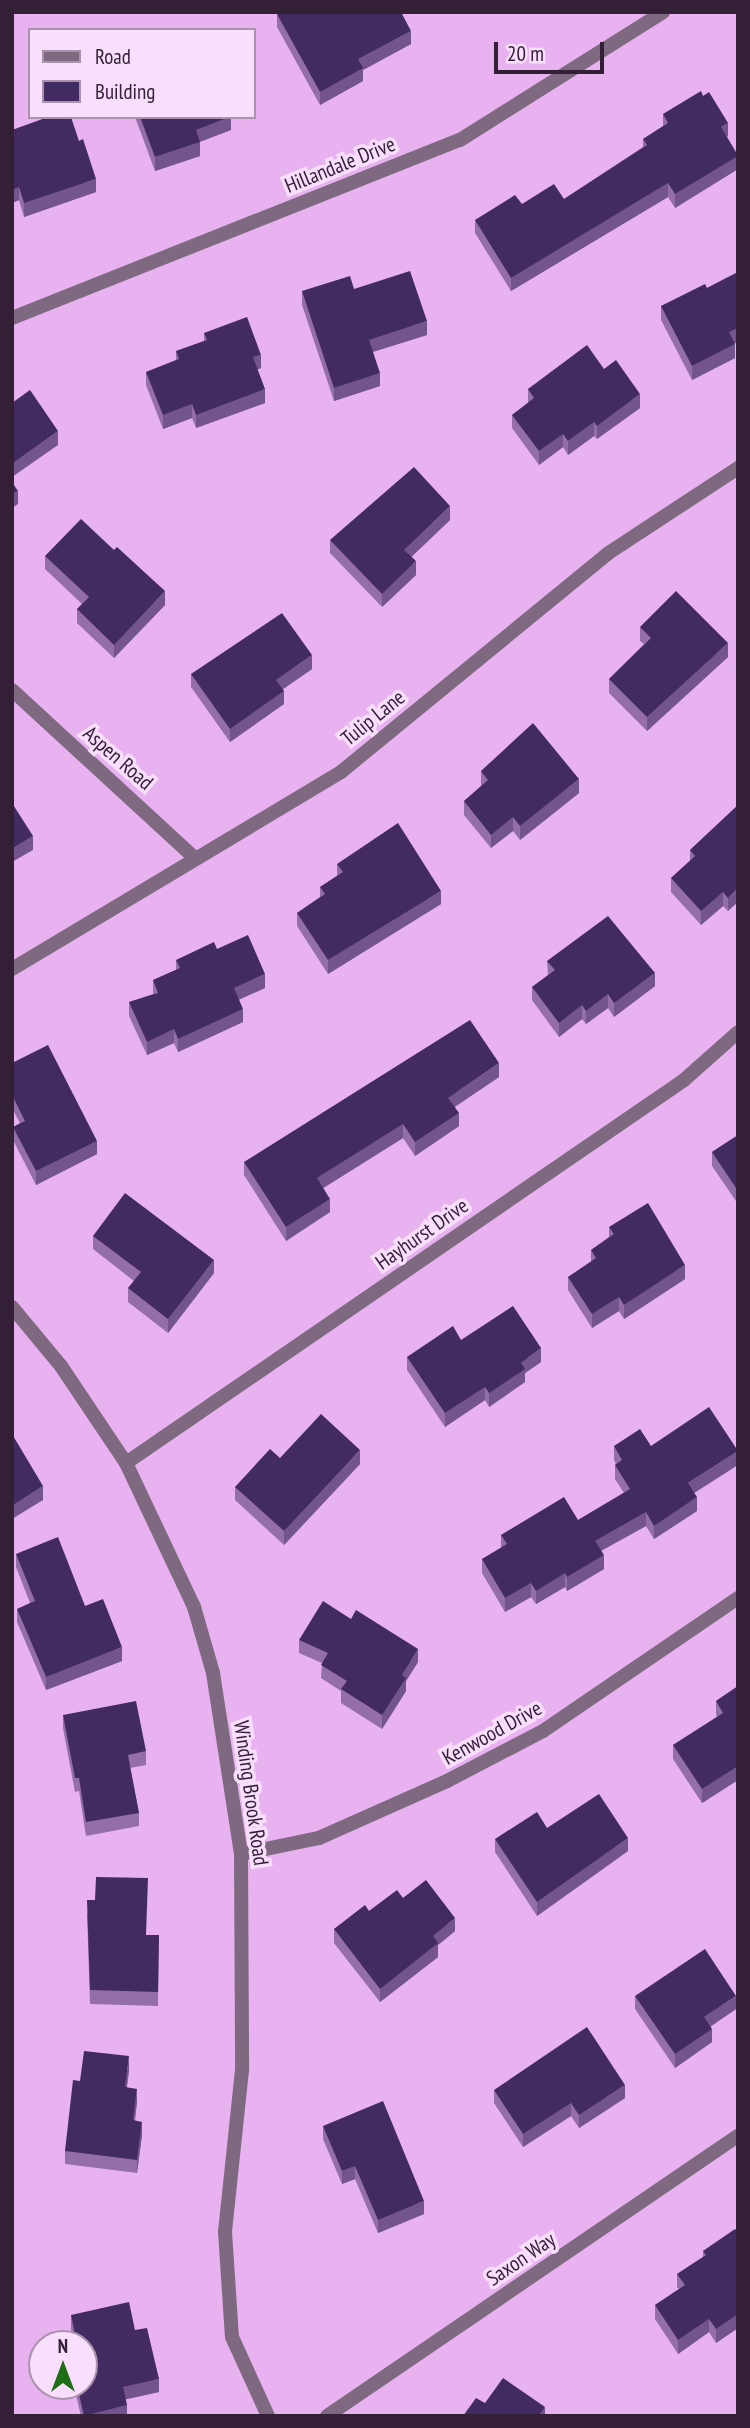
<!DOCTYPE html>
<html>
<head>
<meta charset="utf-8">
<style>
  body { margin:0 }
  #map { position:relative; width:750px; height:2428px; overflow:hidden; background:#e7b2ef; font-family:"PT Sans Narrow",sans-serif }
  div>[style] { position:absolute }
  .street>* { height:14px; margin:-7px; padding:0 7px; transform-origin:7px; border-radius:7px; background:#7e6981 }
  .wall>* { inset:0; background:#946ea8 }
  .shaded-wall>* { inset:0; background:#74548c }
  .building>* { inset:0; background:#422b61 }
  span { translate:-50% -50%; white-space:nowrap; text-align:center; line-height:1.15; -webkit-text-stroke:7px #f9defd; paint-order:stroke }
  .street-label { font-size:21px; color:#331f36 }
  .frame { position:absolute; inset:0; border:14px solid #331f36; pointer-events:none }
  .legend { position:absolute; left:28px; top:28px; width:228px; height:91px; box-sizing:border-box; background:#f9defd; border:2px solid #aa92ad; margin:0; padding:9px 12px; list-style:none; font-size:21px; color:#331f36 }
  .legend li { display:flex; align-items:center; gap:14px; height:35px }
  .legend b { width:35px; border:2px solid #aa92ad }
  .north { position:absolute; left:28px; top:2330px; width:70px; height:70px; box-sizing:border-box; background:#f9defd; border:2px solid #aa92ad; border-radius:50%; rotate:0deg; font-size:19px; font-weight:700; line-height:28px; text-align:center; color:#331f36 }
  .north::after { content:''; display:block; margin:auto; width:24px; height:32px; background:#1d6e15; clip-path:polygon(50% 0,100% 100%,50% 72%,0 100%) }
  .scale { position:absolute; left:494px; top:42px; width:110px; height:32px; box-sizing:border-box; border:4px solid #331f36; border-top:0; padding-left:9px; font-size:21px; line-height:24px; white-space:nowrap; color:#331f36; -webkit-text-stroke:5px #f9defd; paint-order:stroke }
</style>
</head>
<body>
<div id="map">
  <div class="street">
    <div style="left:12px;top:318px;width:482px;rotate:-21.7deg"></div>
    <div style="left:460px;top:140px;width:240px;rotate:-32.2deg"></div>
    <div style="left:12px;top:690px;width:248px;rotate:42.6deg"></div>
    <div style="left:12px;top:969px;width:383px;rotate:-30.9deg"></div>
    <div style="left:341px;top:772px;width:344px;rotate:-39.3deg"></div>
    <div style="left:607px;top:554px;width:157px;rotate:-33.3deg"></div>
    <div style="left:12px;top:1307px;width:77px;rotate:50.3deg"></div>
    <div style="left:61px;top:1366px;width:117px;rotate:56.2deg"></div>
    <div style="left:126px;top:1463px;width:159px;rotate:64.7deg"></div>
    <div style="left:194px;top:1607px;width:69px;rotate:73.9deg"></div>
    <div style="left:213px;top:1673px;width:183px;rotate:81.2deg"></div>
    <div style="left:241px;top:1854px;width:216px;rotate:89.7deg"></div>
    <div style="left:242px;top:2070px;width:163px;rotate:96deg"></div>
    <div style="left:225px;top:2232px;width:105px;rotate:86.2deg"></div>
    <div style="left:232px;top:2337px;width:87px;rotate:65.5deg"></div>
    <div style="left:126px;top:1463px;width:677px;rotate:-34.46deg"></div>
    <div style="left:684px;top:1080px;width:72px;rotate:-41.6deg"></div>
    <div style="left:241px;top:1854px;width:80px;rotate:-11.6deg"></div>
    <div style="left:319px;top:1838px;width:140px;rotate:-24deg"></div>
    <div style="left:447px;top:1781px;width:108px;rotate:-27.5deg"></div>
    <div style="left:543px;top:1731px;width:236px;rotate:-34.3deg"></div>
    <div style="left:327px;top:2416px;width:497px;rotate:-34.3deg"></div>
  </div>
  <div class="wall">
    <div style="clip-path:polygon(277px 14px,411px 44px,363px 70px,363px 81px,320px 105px,277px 27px)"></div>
    <div style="clip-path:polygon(663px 114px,728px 136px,727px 137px,738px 155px,738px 169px,675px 208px,668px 197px,511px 291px,475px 233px,475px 220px,522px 204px,564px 199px,643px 147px,643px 139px,663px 126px)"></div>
    <div style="clip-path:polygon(135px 117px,231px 117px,231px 130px,200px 142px,200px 156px,155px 171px)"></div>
    <div style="clip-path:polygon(12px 130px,96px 192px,24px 217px,19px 200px,12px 203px)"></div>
    <div style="clip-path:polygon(738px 272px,738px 342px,735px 343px,735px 358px,692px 380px,661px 320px,661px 306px,707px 288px)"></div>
    <div style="clip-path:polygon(354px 289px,427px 335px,373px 352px,380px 386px,334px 401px,302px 305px,302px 291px)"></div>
    <div style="clip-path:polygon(204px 333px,261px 368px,257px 370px,265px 403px,196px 428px,192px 418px,163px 429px,146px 385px,146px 372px,176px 360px,176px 351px,204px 341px)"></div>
    <div style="clip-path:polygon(604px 369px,640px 408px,597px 439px,594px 436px,568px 455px,563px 447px,539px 465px,512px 428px,512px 415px,528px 403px,528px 389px)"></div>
    <div style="clip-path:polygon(450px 520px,411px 557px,416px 575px,382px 607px,330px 553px,330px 540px)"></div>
    <div style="clip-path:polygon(45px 556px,165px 605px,114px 658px,77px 623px,77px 609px,82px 604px,45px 569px)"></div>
    <div style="clip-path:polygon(640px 627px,728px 657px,647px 731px,609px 693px,609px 679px,644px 644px,640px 641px)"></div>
    <div style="clip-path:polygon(312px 669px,283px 689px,284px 704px,230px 742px,191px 687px,191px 674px)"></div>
    <div style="clip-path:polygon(481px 771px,579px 793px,520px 840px,513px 831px,491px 848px,464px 815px,464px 801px,481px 786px)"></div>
    <div style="clip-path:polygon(738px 805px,728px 911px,723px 906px,701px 925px,671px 892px,671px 878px,690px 861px,690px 850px)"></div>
    <div style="clip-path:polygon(337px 864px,441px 904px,328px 974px,297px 926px,297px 913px,320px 897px,320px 887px,337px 876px)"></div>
    <div style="clip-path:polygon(217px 949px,265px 988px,239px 999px,243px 1022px,178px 1052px,174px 1043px,147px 1055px,129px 1016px,129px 1002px,153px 994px,153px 980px,176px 970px,176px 960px)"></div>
    <div style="clip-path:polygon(547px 961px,655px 986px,614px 1017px,608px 1008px,586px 1024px,582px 1019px,559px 1037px,532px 1000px,532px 987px,548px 975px)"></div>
    <div style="clip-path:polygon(12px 1063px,97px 1154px,36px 1185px,13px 1140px,13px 1127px,20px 1123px,12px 1108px)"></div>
    <div style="clip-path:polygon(499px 1077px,455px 1107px,459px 1126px,415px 1156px,403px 1138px,323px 1188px,330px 1212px,286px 1241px,244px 1175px,244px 1162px)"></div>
    <div style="clip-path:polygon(738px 1135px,738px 1204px,712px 1166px,712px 1152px)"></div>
    <div style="clip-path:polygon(609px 1227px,685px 1279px,624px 1319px,619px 1311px,592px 1328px,568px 1290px,568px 1277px,591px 1262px,591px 1250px,609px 1237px)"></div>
    <div style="clip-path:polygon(93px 1236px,214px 1273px,168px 1333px,128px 1302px,128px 1288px,134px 1281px,93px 1249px)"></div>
    <div style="clip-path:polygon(461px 1340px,541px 1362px,525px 1373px,525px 1382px,489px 1407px,485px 1400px,445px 1427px,407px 1370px,407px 1357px)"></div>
    <div style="clip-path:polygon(614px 1446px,651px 1446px,694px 1493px,697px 1511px,654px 1539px,646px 1526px,601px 1551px,604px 1569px,567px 1591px,565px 1587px,536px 1604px,531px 1597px,505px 1612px,482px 1573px,482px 1559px,501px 1548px,501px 1535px,578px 1520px,624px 1493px,615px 1479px,615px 1465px,616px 1464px,614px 1460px)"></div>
    <div style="clip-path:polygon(280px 1458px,360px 1464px,284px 1545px,235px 1500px,235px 1487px)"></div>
    <div style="clip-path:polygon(16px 1554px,85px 1606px,122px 1661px,46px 1690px,17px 1622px,17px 1609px,30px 1603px,16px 1567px)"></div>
    <div style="clip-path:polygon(299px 1640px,418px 1662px,406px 1681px,406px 1691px,382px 1729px,341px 1703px,341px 1691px,321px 1678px,322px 1663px,299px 1653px)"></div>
    <div style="clip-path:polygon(738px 1686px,738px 1780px,702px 1803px,673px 1759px,673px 1745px,717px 1717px,716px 1714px,716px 1701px)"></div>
    <div style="clip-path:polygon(63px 1715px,146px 1751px,146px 1765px,130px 1768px,139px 1813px,139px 1826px,86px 1836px,79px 1791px,75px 1792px,63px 1728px)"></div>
    <div style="clip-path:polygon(547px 1828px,628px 1851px,537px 1916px,495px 1852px,495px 1839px)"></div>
    <div style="clip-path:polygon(403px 1898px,455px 1931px,438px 1945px,438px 1957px,380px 2002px,334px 1943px,334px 1929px,369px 1911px)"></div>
    <div style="clip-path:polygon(87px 1913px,146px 1935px,159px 1935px,158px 2006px,90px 2004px)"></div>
    <div style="clip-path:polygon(635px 1996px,736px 2009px,711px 2026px,712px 2042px,675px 2068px,635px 2009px)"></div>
    <div style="clip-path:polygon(129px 2070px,127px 2087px,137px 2102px,135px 2121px,142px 2135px,137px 2173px,65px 2164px,65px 2151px,80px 2081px)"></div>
    <div style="clip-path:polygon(494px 2090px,625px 2098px,579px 2128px,571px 2116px,523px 2147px,494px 2103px)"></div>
    <div style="clip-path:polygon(323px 2126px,424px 2214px,378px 2233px,355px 2179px,342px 2184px,323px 2139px)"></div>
    <div style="clip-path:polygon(738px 2232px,738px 2328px,716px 2343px,709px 2332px,678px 2354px,655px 2319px,655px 2305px,679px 2289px,677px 2287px,677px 2274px,703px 2257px,703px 2251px)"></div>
    <div style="clip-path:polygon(71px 2315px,135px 2330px,159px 2392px,126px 2399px,127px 2416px,81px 2416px,74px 2386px,84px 2386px,84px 2344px,74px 2344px,71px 2329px)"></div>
  </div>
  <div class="shaded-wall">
    <div style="clip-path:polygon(411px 31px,411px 44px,363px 70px,363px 81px,320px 105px,320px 92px,358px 59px)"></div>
    <div style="clip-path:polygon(231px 117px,231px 130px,196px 143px,196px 130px)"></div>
    <div style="clip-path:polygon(728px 123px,728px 136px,721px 141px,721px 127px)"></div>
    <div style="clip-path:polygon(200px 142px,200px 156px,155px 171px,155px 157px)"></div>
    <div style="clip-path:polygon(738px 156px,738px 169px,675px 208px,675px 194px)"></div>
    <div style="clip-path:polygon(96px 179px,96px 192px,24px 217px,24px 203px)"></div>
    <div style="clip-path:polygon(668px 183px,668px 197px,511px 291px,511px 278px)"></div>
    <div style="clip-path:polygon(19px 187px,19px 200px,12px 203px,12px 190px)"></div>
    <div style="clip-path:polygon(427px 321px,427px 335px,369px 353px,369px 340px)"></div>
    <div style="clip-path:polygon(738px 328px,738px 342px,729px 346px,729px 332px)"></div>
    <div style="clip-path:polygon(735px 344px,735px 358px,692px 380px,692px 366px)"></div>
    <div style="clip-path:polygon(261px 355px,261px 368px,253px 371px,253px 357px)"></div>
    <div style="clip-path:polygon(380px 373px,380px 386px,334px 401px,334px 388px)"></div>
    <div style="clip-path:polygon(265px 389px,265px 403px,196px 428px,196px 415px)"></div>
    <div style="clip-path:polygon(640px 394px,640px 408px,597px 439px,597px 426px)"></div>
    <div style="clip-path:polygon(192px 404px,192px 418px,163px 429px,163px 415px)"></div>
    <div style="clip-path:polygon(594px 422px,594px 436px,568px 455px,568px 441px)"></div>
    <div style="clip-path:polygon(58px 431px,58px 445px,12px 477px,12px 464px)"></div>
    <div style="clip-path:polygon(563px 434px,563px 447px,539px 465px,539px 451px)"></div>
    <div style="clip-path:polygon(18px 491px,18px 504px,12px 508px,12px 494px)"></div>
    <div style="clip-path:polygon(450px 506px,450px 520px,404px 564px,404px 550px)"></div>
    <div style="clip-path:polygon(416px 561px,416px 575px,382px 607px,382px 594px)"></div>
    <div style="clip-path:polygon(165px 591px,165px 605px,114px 658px,114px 645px)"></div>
    <div style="clip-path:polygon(728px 643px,728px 657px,647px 731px,647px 717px)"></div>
    <div style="clip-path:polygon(312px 655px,312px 669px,276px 694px,276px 680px)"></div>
    <div style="clip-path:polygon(284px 691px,284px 704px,230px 742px,230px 729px)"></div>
    <div style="clip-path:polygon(579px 779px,579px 793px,520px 840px,520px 826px)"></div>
    <div style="clip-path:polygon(513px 817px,513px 831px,491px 848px,491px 835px)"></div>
    <div style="clip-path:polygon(33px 836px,33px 850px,12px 862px,12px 849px)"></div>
    <div style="clip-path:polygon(738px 888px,738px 902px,728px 911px,728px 898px)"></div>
    <div style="clip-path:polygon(441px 891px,441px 904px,328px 974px,328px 960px)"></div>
    <div style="clip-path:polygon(723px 892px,723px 906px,701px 925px,701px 911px)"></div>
    <div style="clip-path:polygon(655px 973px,655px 986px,614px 1017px,614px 1003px)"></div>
    <div style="clip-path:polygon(265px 974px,265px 988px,234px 1002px,234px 988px)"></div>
    <div style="clip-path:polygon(608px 994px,608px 1008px,586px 1024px,586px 1011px)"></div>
    <div style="clip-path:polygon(582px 1005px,582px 1019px,559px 1037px,559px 1023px)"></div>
    <div style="clip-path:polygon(243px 1009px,243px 1022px,178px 1052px,178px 1039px)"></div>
    <div style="clip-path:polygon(174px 1029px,174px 1043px,147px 1055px,147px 1042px)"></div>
    <div style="clip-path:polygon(499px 1063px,499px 1077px,448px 1111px,448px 1098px)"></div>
    <div style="clip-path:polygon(459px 1113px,459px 1126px,415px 1156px,415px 1142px)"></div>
    <div style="clip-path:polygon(403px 1124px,403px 1138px,317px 1192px,317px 1178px)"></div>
    <div style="clip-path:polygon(97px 1141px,97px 1154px,36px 1185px,36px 1171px)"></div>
    <div style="clip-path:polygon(330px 1199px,330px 1212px,286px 1241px,286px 1227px)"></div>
    <div style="clip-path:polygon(214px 1260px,214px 1273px,168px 1333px,168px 1319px)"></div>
    <div style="clip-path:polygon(685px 1265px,685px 1279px,624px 1319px,624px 1305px)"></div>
    <div style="clip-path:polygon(619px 1297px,619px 1311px,592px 1328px,592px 1314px)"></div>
    <div style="clip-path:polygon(541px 1348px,541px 1362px,525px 1373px,525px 1382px,489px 1407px,489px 1393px,521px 1363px)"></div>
    <div style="clip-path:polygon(485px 1387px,485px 1400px,445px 1427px,445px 1413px)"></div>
    <div style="clip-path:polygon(360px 1450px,360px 1464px,284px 1545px,284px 1531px)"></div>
    <div style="clip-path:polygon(738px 1451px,738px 1465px,688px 1497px,688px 1483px)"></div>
    <div style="clip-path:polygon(43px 1486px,43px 1500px,12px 1519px,12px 1506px)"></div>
    <div style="clip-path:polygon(697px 1497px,697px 1511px,654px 1539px,654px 1526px)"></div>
    <div style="clip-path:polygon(646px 1512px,646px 1526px,595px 1554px,595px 1541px)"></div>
    <div style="clip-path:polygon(604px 1555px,604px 1569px,567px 1591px,567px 1577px)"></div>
    <div style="clip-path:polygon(565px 1573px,565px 1587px,536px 1604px,536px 1591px)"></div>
    <div style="clip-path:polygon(531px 1583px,531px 1597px,505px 1612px,505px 1598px)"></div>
    <div style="clip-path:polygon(122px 1647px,122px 1661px,46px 1690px,46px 1677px)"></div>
    <div style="clip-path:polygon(418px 1649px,418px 1662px,406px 1681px,406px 1691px,382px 1729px,382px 1715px,402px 1675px)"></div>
    <div style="clip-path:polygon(738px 1766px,738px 1780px,702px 1803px,702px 1789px)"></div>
    <div style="clip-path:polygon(628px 1838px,628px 1851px,537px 1916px,537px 1902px)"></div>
    <div style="clip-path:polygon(455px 1918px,455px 1931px,438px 1945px,438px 1957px,380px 2002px,380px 1989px,433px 1936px)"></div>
    <div style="clip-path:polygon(736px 1996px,736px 2009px,704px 2031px,704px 2017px)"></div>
    <div style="clip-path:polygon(712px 2029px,712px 2042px,675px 2068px,675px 2054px)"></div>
    <div style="clip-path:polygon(129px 2056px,129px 2070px,125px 2101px,125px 2087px)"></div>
    <div style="clip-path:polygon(625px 2085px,625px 2098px,579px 2128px,579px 2115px)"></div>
    <div style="clip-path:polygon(137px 2089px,137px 2102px,133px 2134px,133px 2120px)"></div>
    <div style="clip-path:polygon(571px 2103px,571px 2116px,523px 2147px,523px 2134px)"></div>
    <div style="clip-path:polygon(142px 2122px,142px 2135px,137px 2173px,137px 2160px)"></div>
    <div style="clip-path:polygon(355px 2166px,355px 2179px,342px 2184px,342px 2171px)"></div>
    <div style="clip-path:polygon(424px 2201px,424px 2214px,378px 2233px,378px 2220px)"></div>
    <div style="clip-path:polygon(738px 2314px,738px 2328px,716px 2343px,716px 2329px)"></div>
    <div style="clip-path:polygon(709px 2319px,709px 2332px,678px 2354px,678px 2340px)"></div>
    <div style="clip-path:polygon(159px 2379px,159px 2392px,123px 2400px,123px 2387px)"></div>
    <div style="clip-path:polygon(127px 2405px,127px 2416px,85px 2416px)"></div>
    <div style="clip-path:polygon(545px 2407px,545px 2416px,539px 2416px)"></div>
  </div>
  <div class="building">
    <div style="clip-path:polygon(280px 12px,401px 12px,411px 31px,358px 59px,363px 68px,320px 92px,277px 14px)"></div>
    <div style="clip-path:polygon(701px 91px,703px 96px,709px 92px,728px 123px,721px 127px,738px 156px,675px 194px,668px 183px,511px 278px,475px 220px,515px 195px,522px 204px,554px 184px,564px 199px,647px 145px,643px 139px,668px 123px,663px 114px)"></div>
    <div style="clip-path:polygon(48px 117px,71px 117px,79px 141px,83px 139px,96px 179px,24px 203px,19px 187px,12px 190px,12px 130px)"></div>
    <div style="clip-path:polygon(140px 117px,230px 117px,196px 130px,200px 142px,155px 157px)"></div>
    <div style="clip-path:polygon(410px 271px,427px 321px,369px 340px,380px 373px,334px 388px,302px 291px,350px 276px,354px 289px)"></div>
    <div style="clip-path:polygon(738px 272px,738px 328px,729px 332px,735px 344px,692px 366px,661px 306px,705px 284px,707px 288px)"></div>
    <div style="clip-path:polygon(247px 317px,261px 355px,253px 357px,265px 389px,196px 415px,192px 404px,163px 415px,146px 372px,179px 359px,176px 351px,207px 340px,204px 333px)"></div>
    <div style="clip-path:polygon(587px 345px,604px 369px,616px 360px,640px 394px,597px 426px,594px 422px,568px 441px,563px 434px,539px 451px,512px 415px,534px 398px,528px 389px)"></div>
    <div style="clip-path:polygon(30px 390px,58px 431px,12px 464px,12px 403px)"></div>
    <div style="clip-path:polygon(414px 467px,450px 506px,404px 550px,416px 561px,382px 594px,330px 540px)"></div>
    <div style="clip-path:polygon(12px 482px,18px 491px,12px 494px)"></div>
    <div style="clip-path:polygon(81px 519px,114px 550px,117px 547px,165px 591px,114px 645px,77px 609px,89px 597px,45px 556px)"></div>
    <div style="clip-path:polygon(676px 591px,728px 643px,647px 717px,609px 679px,651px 638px,640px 627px)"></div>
    <div style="clip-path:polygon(282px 613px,312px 655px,276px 680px,284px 691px,230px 729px,191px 674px)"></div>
    <div style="clip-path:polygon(533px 723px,579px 779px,520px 826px,513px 817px,491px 835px,464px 801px,488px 780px,481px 771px)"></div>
    <div style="clip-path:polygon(12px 803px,33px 836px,12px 849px)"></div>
    <div style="clip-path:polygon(738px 805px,738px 888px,728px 898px,723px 892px,701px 911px,671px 878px,695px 856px,690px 850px)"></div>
    <div style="clip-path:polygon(398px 823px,441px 891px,328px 960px,297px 913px,325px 894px,320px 887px,343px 872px,337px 864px)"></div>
    <div style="clip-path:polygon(608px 916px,655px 973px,614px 1003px,608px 994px,586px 1011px,582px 1005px,559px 1023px,532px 987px,555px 970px,547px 961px)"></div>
    <div style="clip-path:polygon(248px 935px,265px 974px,234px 988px,243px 1009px,178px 1039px,174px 1029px,147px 1042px,129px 1002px,158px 993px,153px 980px,180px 968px,176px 960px,214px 942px,217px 949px)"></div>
    <div style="clip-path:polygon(470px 1020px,499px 1063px,448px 1098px,459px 1113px,415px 1142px,403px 1124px,317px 1178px,330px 1199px,286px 1227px,244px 1162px)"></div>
    <div style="clip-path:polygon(48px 1045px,97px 1141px,36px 1171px,13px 1127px,25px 1121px,12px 1095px,12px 1063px)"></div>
    <div style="clip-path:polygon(738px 1135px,738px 1191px,712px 1152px)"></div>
    <div style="clip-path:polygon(125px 1193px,214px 1260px,168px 1319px,128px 1288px,141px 1272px,93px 1236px)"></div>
    <div style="clip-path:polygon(648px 1203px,685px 1265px,624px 1305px,619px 1297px,592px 1314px,568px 1277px,596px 1258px,591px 1250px,614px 1234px,609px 1227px)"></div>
    <div style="clip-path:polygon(513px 1306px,541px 1348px,521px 1363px,525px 1369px,489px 1393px,485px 1387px,445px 1413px,407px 1357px,453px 1326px,461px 1340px)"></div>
    <div style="clip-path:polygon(709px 1407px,738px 1451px,688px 1483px,697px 1497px,654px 1526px,646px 1512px,595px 1541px,604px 1555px,567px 1577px,565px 1573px,536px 1591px,531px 1583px,505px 1598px,482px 1559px,507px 1544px,501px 1535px,564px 1497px,578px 1520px,630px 1489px,615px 1465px,622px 1460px,614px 1446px,640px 1429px,651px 1446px)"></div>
    <div style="clip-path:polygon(321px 1414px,360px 1450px,284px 1531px,235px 1487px,270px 1449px,280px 1458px)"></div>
    <div style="clip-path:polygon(12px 1434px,43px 1486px,12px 1506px)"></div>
    <div style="clip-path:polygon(58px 1537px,85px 1606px,103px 1599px,122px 1647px,46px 1677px,17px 1609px,35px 1601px,16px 1554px)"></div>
    <div style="clip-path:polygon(323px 1601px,351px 1619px,356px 1610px,418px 1649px,402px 1675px,406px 1678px,382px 1715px,341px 1689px,347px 1681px,321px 1665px,328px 1653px,299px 1640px)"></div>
    <div style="clip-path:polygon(738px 1686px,738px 1766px,702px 1789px,673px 1745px,723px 1713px,716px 1701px)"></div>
    <div style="clip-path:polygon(136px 1701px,146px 1751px,128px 1755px,139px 1813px,86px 1822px,79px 1778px,75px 1778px,63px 1715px)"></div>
    <div style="clip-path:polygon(599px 1794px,628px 1838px,537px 1902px,495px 1839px,537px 1812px,547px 1828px)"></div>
    <div style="clip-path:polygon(96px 1877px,148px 1878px,146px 1935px,159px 1935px,158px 1992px,90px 1990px,87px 1900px,95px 1900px)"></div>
    <div style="clip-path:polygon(426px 1880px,455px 1918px,433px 1936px,438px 1943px,380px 1989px,334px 1929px,365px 1905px,369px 1911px,397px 1890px,403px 1898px)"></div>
    <div style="clip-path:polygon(705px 1949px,736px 1996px,704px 2017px,712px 2029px,675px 2054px,635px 1996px)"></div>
    <div style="clip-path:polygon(587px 2027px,625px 2085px,579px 2115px,571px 2103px,523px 2134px,494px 2090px)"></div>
    <div style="clip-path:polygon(84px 2051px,129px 2056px,125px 2087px,137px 2089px,133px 2120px,142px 2122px,137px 2160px,65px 2151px,73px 2080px,80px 2081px)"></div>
    <div style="clip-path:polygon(383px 2101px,424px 2201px,378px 2220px,355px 2166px,342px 2171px,323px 2126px)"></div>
    <div style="clip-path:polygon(735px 2229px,738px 2232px,738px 2314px,716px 2329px,709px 2319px,678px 2340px,655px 2305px,685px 2285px,677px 2274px,706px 2255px,703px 2251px)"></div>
    <div style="clip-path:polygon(129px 2302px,135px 2330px,147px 2328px,159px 2379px,123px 2387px,127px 2405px,84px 2416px,77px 2386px,84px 2386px,84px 2344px,77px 2344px,71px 2315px)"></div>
    <div style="clip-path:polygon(503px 2378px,545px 2407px,539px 2416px,463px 2416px,476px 2398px,485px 2403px)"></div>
  </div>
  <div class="street-label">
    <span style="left:340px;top:165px;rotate:-22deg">Hillandale Drive</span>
    <span style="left:373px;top:718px;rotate:-39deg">Tulip Lane</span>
    <span style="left:118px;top:758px;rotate:41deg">Aspen Road</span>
    <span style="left:422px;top:1234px;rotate:-35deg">Hayhurst Drive</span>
    <span style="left:492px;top:1733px;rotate:-29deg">Kenwood Drive</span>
    <span style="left:251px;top:1793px;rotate:82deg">Winding Brook Road</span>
    <span style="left:521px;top:2259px;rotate:-34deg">Saxon Way</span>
  </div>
  <div class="frame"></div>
  <ul class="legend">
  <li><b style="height:9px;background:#7e6981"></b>Road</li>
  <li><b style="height:19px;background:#422b61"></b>Building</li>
  </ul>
  <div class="north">N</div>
  <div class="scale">20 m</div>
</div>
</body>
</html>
